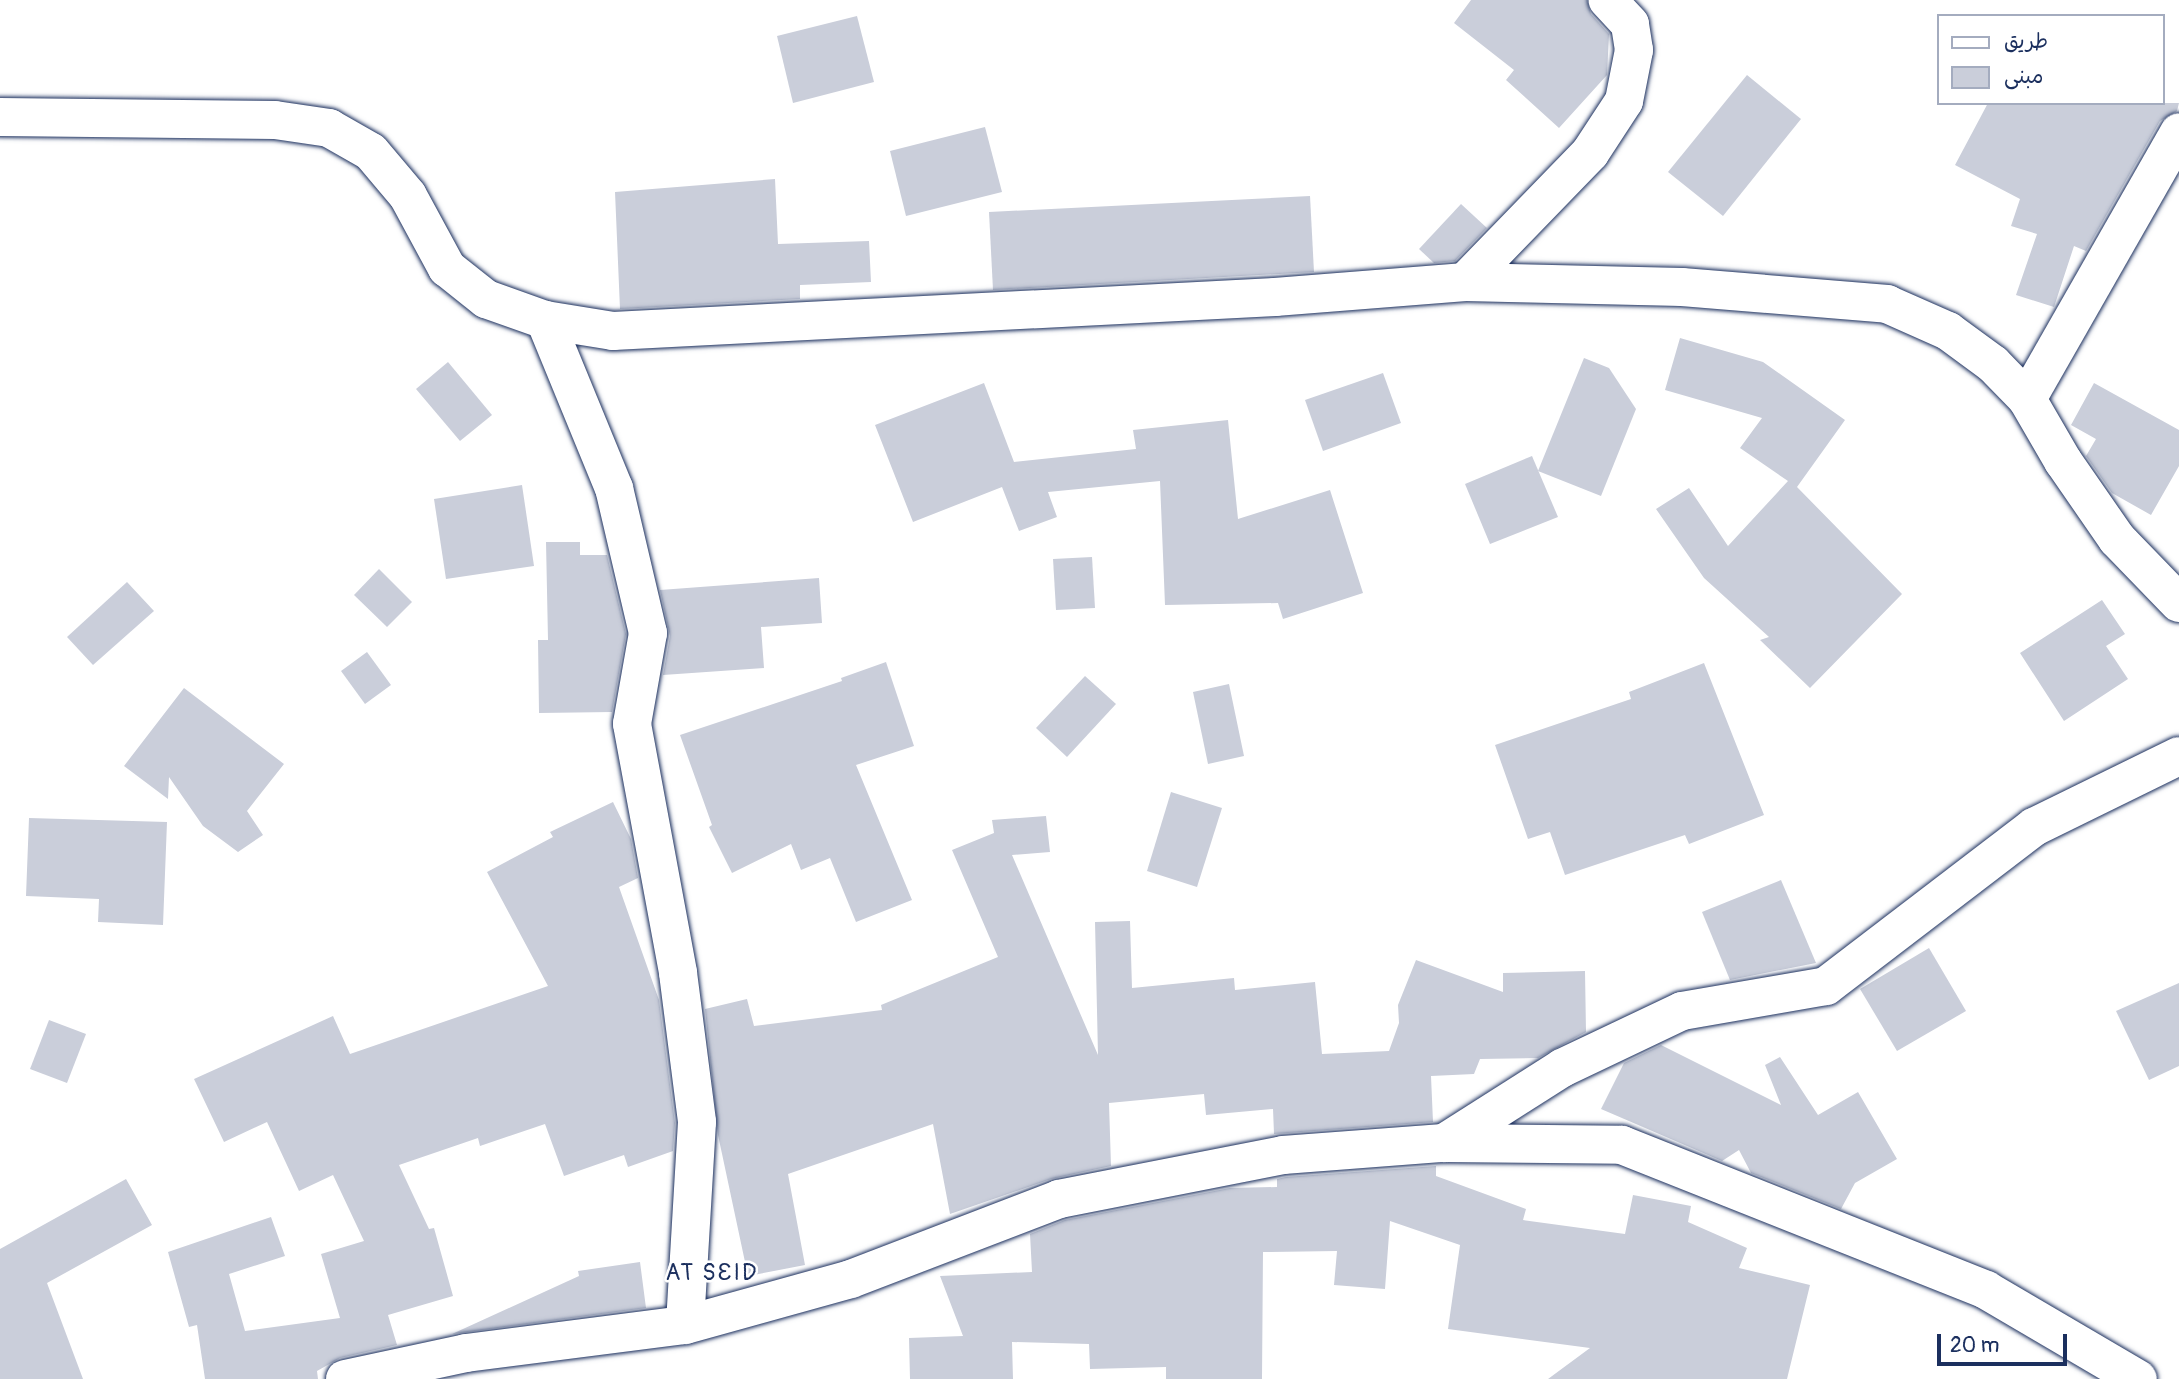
<!DOCTYPE html>
<html>
<head>
<meta charset="utf-8">
<style>
  body { margin:0 }
  #map { position:relative; width:2179px; height:1379px; overflow:hidden; background:#fff; font-family:Pangolin,"Playpen Sans Arabic",sans-serif }
  div>[style] { position:absolute }
  .building>* { inset:0; background:#caceda }
  .roads { filter:drop-shadow(0 0 2px #1b2f5e) drop-shadow(0 0 2px #1b2f5e) }
  .minor>* { height:38px; margin:-19px; padding:0 19px; transform-origin:19px; border-radius:19px; background:#fff }
  .tertiary>* { height:38px; margin:-19px; padding:0 19px; transform-origin:19px; border-radius:19px; background:#fff }
  span { translate:-50% -50%; white-space:nowrap; text-align:center; line-height:1.15; -webkit-text-stroke:5px #fff; paint-order:stroke }
  .quarter-label { font-size:23px; color:#1b2f5e; letter-spacing:2px }
  .legend { position:absolute; left:1937px; top:14px; width:228px; height:91px; box-sizing:border-box; background:#fff; border:2px solid #a4acbf; margin:0; padding:9px 12px; list-style:none; font-size:21px; color:#1b2f5e }
  .legend li { display:flex; align-items:center; gap:14px; height:35px }
  .legend b { width:35px; border:2px solid #a4acbf }
  .scale { position:absolute; left:1937px; top:1334px; width:130px; height:32px; box-sizing:border-box; border:4px solid #1b2f5e; border-top:0; padding-left:9px; font-size:21px; line-height:24px; white-space:nowrap; color:#1b2f5e; -webkit-text-stroke:5px #fff; paint-order:stroke }
</style>
</head>
<body>
<div id="map">
  <div class="building">
    <div style="clip-path:polygon(1471px 0,1587px 0,1591px 14px,1609px 34px,1607px 75px,1559px 128px,1506px 80px,1514px 70px,1454px 23px)"></div>
    <div style="clip-path:polygon(857px 16px,874px 82px,793px 103px,777px 36px)"></div>
    <div style="clip-path:polygon(1747px 75px,1801px 119px,1723px 216px,1668px 172px)"></div>
    <div style="clip-path:polygon(1988px 103px,2179px 103px,2177px 111px,2160px 121px,2086px 251px,2074px 246px,2054px 307px,2016px 295px,2037px 234px,2011px 226px,2020px 199px,1955px 165px)"></div>
    <div style="clip-path:polygon(985px 127px,1002px 192px,906px 216px,890px 151px)"></div>
    <div style="clip-path:polygon(775px 179px,778px 244px,869px 241px,871px 282px,800px 285px,800px 299px,620px 309px,615px 192px)"></div>
    <div style="clip-path:polygon(1310px 196px,1314px 272px,993px 290px,989px 212px)"></div>
    <div style="clip-path:polygon(1461px 204px,1487px 228px,1455px 261px,1434px 263px,1419px 249px)"></div>
    <div style="clip-path:polygon(1680px 338px,1763px 362px,1845px 420px,1797px 487px,1902px 594px,1810px 688px,1760px 640px,1769px 637px,1704px 578px,1656px 509px,1689px 488px,1728px 546px,1788px 481px,1740px 448px,1762px 418px,1665px 390px)"></div>
    <div style="clip-path:polygon(1584px 358px,1609px 368px,1636px 409px,1601px 496px,1538px 471px)"></div>
    <div style="clip-path:polygon(448px 362px,492px 415px,460px 441px,416px 389px)"></div>
    <div style="clip-path:polygon(1383px 373px,1401px 423px,1323px 451px,1305px 400px)"></div>
    <div style="clip-path:polygon(984px 383px,1014px 462px,1136px 449px,1133px 430px,1228px 420px,1238px 519px,1330px 490px,1363px 593px,1283px 619px,1278px 603px,1165px 605px,1160px 481px,1048px 492px,1057px 517px,1019px 531px,1002px 487px,913px 522px,875px 425px)"></div>
    <div style="clip-path:polygon(2094px 383px,2179px 430px,2179px 466px,2151px 515px,2112px 493px,2086px 456px,2096px 439px,2071px 425px)"></div>
    <div style="clip-path:polygon(1532px 456px,1558px 517px,1490px 544px,1465px 484px)"></div>
    <div style="clip-path:polygon(522px 485px,534px 566px,446px 579px,434px 499px)"></div>
    <div style="clip-path:polygon(546px 542px,580px 542px,580px 555px,607px 555px,626px 634px,612px 712px,539px 713px,538px 640px,548px 640px)"></div>
    <div style="clip-path:polygon(1092px 557px,1095px 608px,1056px 610px,1053px 559px)"></div>
    <div style="clip-path:polygon(379px 569px,412px 602px,387px 627px,354px 595px)"></div>
    <div style="clip-path:polygon(819px 578px,822px 623px,761px 627px,764px 668px,663px 675px,670px 636px,660px 590px)"></div>
    <div style="clip-path:polygon(127px 582px,154px 611px,93px 665px,67px 637px)"></div>
    <div style="clip-path:polygon(2102px 600px,2125px 634px,2106px 646px,2128px 679px,2064px 721px,2020px 653px)"></div>
    <div style="clip-path:polygon(367px 652px,391px 685px,365px 704px,341px 671px)"></div>
    <div style="clip-path:polygon(886px 662px,914px 746px,856px 765px,912px 900px,856px 922px,830px 858px,801px 870px,791px 844px,732px 873px,709px 827px,712px 825px,680px 735px,842px 681px,841px 678px)"></div>
    <div style="clip-path:polygon(1704px 663px,1764px 815px,1689px 844px,1685px 835px,1565px 875px,1550px 832px,1528px 839px,1495px 745px,1631px 699px,1629px 692px)"></div>
    <div style="clip-path:polygon(1085px 676px,1116px 704px,1067px 757px,1036px 728px)"></div>
    <div style="clip-path:polygon(1229px 684px,1244px 756px,1208px 764px,1193px 692px)"></div>
    <div style="clip-path:polygon(184px 688px,284px 764px,247px 811px,263px 835px,238px 852px,203px 826px,169px 777px,168px 799px,124px 766px)"></div>
    <div style="clip-path:polygon(1171px 792px,1222px 808px,1197px 887px,1147px 871px)"></div>
    <div style="clip-path:polygon(613px 802px,631px 839px,638px 878px,619px 887px,659px 1000px,675px 1123px,673px 1151px,628px 1167px,624px 1155px,564px 1176px,545px 1124px,480px 1146px,478px 1138px,399px 1165px,429px 1229px,434px 1228px,453px 1296px,388px 1315px,397px 1345px,340px 1358px,317px 1371px,318px 1379px,205px 1379px,197px 1325px,189px 1327px,168px 1252px,271px 1217px,285px 1256px,229px 1274px,245px 1331px,340px 1318px,321px 1254px,364px 1241px,333px 1175px,299px 1191px,267px 1122px,224px 1142px,194px 1079px,333px 1016px,350px 1054px,548px 986px,487px 872px,553px 837px,550px 832px)"></div>
    <div style="clip-path:polygon(1046px 816px,1050px 852px,1012px 855px,1098px 1055px,1095px 922px,1130px 921px,1132px 988px,1234px 978px,1235px 990px,1315px 982px,1322px 1054px,1389px 1051px,1399px 1023px,1398px 1005px,1416px 960px,1503px 992px,1503px 973px,1585px 971px,1586px 1032px,1538px 1058px,1480px 1059px,1474px 1074px,1431px 1076px,1433px 1122px,1274px 1134px,1273px 1109px,1206px 1115px,1204px 1094px,1109px 1103px,1111px 1166px,1051px 1179px,950px 1214px,933px 1124px,788px 1174px,805px 1265px,748px 1276px,718px 1135px,705px 1009px,747px 999px,754px 1026px,882px 1010px,881px 1005px,998px 957px,952px 850px,994px 833px,992px 820px)"></div>
    <div style="clip-path:polygon(29px 818px,167px 822px,163px 925px,98px 922px,99px 899px,26px 896px)"></div>
    <div style="clip-path:polygon(1781px 880px,1816px 963px,1730px 980px,1702px 912px)"></div>
    <div style="clip-path:polygon(1929px 948px,1966px 1011px,1897px 1051px,1860px 989px)"></div>
    <div style="clip-path:polygon(2179px 983px,2179px 1066px,2149px 1080px,2116px 1011px)"></div>
    <div style="clip-path:polygon(49px 1020px,86px 1034px,67px 1083px,30px 1069px)"></div>
    <div style="clip-path:polygon(1661px 1045px,1781px 1105px,1765px 1065px,1780px 1057px,1818px 1115px,1858px 1092px,1897px 1159px,1855px 1183px,1841px 1209px,1751px 1173px,1739px 1150px,1722px 1161px,1601px 1109px,1624px 1063px)"></div>
    <div style="clip-path:polygon(1436px 1166px,1436px 1176px,1526px 1209px,1523px 1220px,1625px 1234px,1633px 1195px,1691px 1206px,1688px 1222px,1747px 1248px,1739px 1268px,1810px 1285px,1787px 1379px,1548px 1379px,1590px 1348px,1448px 1329px,1460px 1245px,1390px 1221px,1385px 1289px,1334px 1285px,1337px 1251px,1263px 1252px,1262px 1379px,1166px 1379px,1166px 1367px,1090px 1369px,1089px 1344px,1012px 1342px,1013px 1379px,910px 1379px,909px 1338px,963px 1336px,940px 1276px,1032px 1272px,1030px 1234px,1065px 1220px,1230px 1188px,1277px 1187px,1277px 1179px,1286px 1177px)"></div>
    <div style="clip-path:polygon(126px 1179px,152px 1225px,47px 1283px,83px 1379px,0 1379px,0 1249px)"></div>
    <div style="clip-path:polygon(640px 1262px,646px 1308px,452px 1334px,579px 1276px,578px 1271px)"></div>
  </div>
  <div class="roads">
    <div class="minor">
      <div style="left:1465px;top:282px;width:180px;rotate:-45.9deg"></div>
      <div style="left:1590px;top:153px;width:62px;rotate:-56.8deg"></div>
      <div style="left:1624px;top:101px;width:52px;rotate:-78.9deg"></div>
      <div style="left:1634px;top:50px;width:26px;rotate:-99deg"></div>
      <div style="left:1630px;top:24px;width:33px;rotate:-133deg"></div>
      <div style="left:545px;top:320px;width:182px;rotate:67.7deg"></div>
      <div style="left:614px;top:488px;width:149px;rotate:76.8deg"></div>
      <div style="left:648px;top:633px;width:92px;rotate:100deg"></div>
      <div style="left:632px;top:724px;width:253px;rotate:79.5deg"></div>
      <div style="left:678px;top:973px;width:150px;rotate:82.7deg"></div>
      <div style="left:697px;top:1122px;width:203px;rotate:93.4deg"></div>
      <div style="left:2027px;top:399px;width:307px;rotate:-60.3deg"></div>
      <div style="left:1444px;top:1143px;width:140px;rotate:-32.4deg"></div>
      <div style="left:1562px;top:1068px;width:133px;rotate:-25.4deg"></div>
      <div style="left:1682px;top:1011px;width:146px;rotate:-9.8deg"></div>
      <div style="left:1826px;top:986px;width:262px;rotate:-37.4deg"></div>
      <div style="left:2034px;top:827px;width:161px;rotate:-26.1deg"></div>
      <div style="left:345px;top:1379px;width:124px;rotate:-12.1deg"></div>
      <div style="left:466px;top:1353px;width:221px;rotate:-7.3deg"></div>
      <div style="left:685px;top:1325px;width:172px;rotate:-15.5deg"></div>
      <div style="left:851px;top:1279px;width:223px;rotate:-21deg"></div>
      <div style="left:1059px;top:1199px;width:228px;rotate:-11.1deg"></div>
      <div style="left:1283px;top:1155px;width:161px;rotate:-4.3deg"></div>
      <div style="left:1444px;top:1143px;width:178px;rotate:0.6deg"></div>
      <div style="left:1622px;top:1145px;width:392px;rotate:21.7deg"></div>
      <div style="left:1986px;top:1290px;width:176px;rotate:30.4deg"></div>
    </div>
    <div class="tertiary">
      <div style="left:0;top:117px;width:275px;rotate:0.6deg"></div>
      <div style="left:275px;top:120px;width:55px;rotate:8.4deg"></div>
      <div style="left:329px;top:128px;width:48px;rotate:29.7deg"></div>
      <div style="left:371px;top:152px;width:57px;rotate:49.9deg"></div>
      <div style="left:408px;top:196px;width:82px;rotate:61.6deg"></div>
      <div style="left:447px;top:268px;width:50px;rotate:38.5deg"></div>
      <div style="left:486px;top:299px;width:63px;rotate:19.6deg"></div>
      <div style="left:545px;top:320px;width:69px;rotate:9.2deg"></div>
      <div style="left:613px;top:331px;width:663px;rotate:-2.94deg"></div>
      <div style="left:1275px;top:297px;width:191px;rotate:-4.5deg"></div>
      <div style="left:1465px;top:282px;width:217px;rotate:1.3deg"></div>
      <div style="left:1682px;top:287px;width:206px;rotate:4.7deg"></div>
      <div style="left:1887px;top:304px;width:67px;rotate:23.9deg"></div>
      <div style="left:1948px;top:331px;width:56px;rotate:36.3deg"></div>
      <div style="left:1993px;top:364px;width:49px;rotate:45.8deg"></div>
      <div style="left:2027px;top:399px;width:72px;rotate:59.9deg"></div>
      <div style="left:2063px;top:461px;width:95px;rotate:55.3deg"></div>
      <div style="left:2117px;top:539px;width:89px;rotate:45.9deg"></div>
    </div>
  </div>
  <div class="quarter-label">
    <span style="left:712px;top:1273px">AT SƐID</span>
  </div>
  <ul class="legend">
  <li><b style="height:9px;background:#fff"></b>طريق</li>
  <li><b style="height:19px;background:#caceda"></b>مبنى</li>
  </ul>
  <div class="scale">20 m</div>
</div>
</body>
</html>
